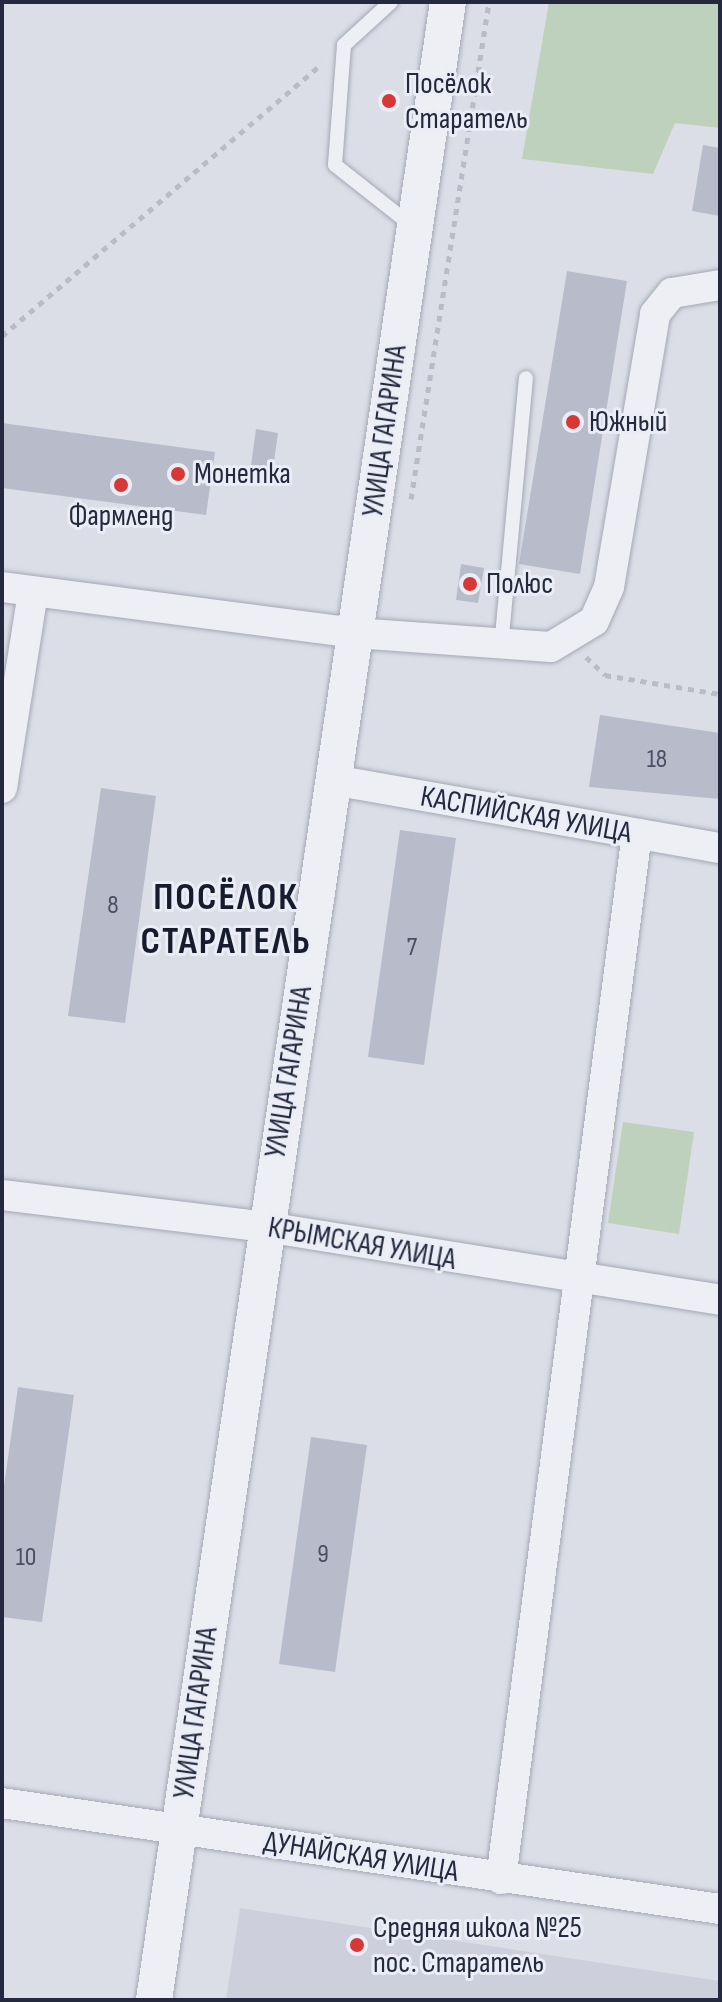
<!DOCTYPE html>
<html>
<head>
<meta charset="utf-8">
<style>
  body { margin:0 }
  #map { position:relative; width:722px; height:2002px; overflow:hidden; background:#dbdee7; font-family:"Sofia Sans Condensed",sans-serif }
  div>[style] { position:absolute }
  .built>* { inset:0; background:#cdd0dc }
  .green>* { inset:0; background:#bed1bc }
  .building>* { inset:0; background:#b8bcca }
  .path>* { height:5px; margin-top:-2.5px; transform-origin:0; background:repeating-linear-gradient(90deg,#b9bcc5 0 6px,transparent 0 12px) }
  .roads { filter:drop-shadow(0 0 2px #a4a8b4) drop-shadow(0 0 2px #a4a8b4) }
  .service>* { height:14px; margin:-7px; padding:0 7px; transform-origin:7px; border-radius:7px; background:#eeeff5 }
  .minor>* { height:30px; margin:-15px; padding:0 15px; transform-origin:15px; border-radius:15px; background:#eeeff5 }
  .tertiary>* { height:36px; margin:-18px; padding:0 18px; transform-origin:18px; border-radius:18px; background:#eeeff5 }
  .dots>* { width:22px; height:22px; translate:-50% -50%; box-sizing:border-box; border:4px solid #eaedf5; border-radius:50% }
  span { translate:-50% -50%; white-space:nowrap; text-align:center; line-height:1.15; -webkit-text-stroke:6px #eaedf5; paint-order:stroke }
  .number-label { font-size:26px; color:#494e61 }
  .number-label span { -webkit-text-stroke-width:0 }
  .poi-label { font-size:30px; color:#24293e }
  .left { translate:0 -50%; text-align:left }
  .street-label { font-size:30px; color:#24293e }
  .district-label { font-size:38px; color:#171b2e; font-weight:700; letter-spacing:2px }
  .frame { position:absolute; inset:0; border:4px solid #24293e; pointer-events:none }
</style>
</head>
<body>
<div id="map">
  <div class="built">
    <div style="clip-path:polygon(240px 1908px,720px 1981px,720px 2000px,226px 2000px)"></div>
  </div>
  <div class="green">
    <div style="clip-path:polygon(549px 2px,720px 2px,720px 128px,675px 123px,653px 174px,522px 159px)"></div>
    <div style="clip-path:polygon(623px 1122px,694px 1132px,679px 1234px,608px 1223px)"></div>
  </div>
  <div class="building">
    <div style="clip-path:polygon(703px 145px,720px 148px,720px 216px,692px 211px)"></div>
    <div style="clip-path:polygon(567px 271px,627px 281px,580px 574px,519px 564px)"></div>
    <div style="clip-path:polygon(2px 423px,215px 452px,206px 515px,2px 488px)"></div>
    <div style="clip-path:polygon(256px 429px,278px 433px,273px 469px,251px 465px)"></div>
    <div style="clip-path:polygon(461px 564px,484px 568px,478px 603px,456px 600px)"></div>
    <div style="clip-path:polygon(600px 715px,720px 733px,720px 799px,589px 787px)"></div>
    <div style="clip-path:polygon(101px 788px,156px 796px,125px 1023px,68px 1016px)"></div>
    <div style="clip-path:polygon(400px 830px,456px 838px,424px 1065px,368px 1057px)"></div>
    <div style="clip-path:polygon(18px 1387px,74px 1395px,42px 1622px,2px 1617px,2px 1500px)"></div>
    <div style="clip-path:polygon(311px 1437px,367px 1445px,335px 1672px,279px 1664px)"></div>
  </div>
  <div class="path">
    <div style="left:2px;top:336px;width:420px;rotate:-40.4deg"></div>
    <div style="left:411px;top:499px;width:503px;rotate:-81.08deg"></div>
    <div style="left:586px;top:657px;width:26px;rotate:43deg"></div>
    <div style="left:605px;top:675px;width:117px;rotate:9.4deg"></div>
  </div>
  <div class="roads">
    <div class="service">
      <div style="left:391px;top:2px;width:64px;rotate:137.5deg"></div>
      <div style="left:344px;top:45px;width:120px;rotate:94.3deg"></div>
      <div style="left:335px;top:165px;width:97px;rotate:38.3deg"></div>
      <div style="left:501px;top:647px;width:270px;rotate:-84.7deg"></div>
    </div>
    <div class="minor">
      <div style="left:2px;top:587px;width:356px;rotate:7.4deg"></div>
      <div style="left:355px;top:633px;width:196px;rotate:4.1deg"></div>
      <div style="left:551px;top:647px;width:50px;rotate:-31.2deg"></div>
      <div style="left:594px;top:621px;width:37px;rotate:-66deg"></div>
      <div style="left:609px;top:587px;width:277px;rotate:-80.4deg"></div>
      <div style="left:655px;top:314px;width:27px;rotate:-51deg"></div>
      <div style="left:672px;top:293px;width:49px;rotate:-9.5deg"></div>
      <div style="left:333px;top:780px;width:393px;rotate:10deg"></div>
      <div style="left:2px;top:788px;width:198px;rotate:-81deg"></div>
      <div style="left:2px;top:1195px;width:266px;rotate:6.9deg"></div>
      <div style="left:266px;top:1227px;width:460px;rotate:9.1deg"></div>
      <div style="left:2px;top:1803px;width:726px;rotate:8.4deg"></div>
      <div style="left:501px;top:1879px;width:1054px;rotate:-82.59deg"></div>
    </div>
    <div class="tertiary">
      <div style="left:154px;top:2000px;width:2020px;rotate:-81.63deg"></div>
    </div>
  </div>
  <div class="dots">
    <div style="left:389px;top:101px;background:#d73735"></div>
    <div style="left:573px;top:422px;background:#d73735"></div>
    <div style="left:178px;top:474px;background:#d73735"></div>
    <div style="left:121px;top:485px;background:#d73735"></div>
    <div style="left:470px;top:584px;background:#d73735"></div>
    <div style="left:357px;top:1945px;background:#d73735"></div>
  </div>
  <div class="number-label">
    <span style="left:657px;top:760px">18</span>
    <span style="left:113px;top:906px">8</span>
    <span style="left:412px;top:948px">7</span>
    <span style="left:323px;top:1555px">9</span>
    <span style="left:26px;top:1558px">10</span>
  </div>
  <div class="poi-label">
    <span class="left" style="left:405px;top:101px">Посёлок<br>Старатель</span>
    <span class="left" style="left:589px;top:422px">Южный</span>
    <span class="left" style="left:194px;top:474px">Монетка</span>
    <span style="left:121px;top:516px">Фармленд</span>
    <span class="left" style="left:486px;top:584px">Полюс</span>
    <span class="left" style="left:373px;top:1945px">Средняя школа №25<br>пос. Старатель</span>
  </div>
  <div class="street-label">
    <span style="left:385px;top:431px;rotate:-82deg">УЛИЦА ГАГАРИНА</span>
    <span style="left:526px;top:815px;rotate:10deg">КАСПИЙСКАЯ УЛИЦА</span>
    <span style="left:289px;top:1072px;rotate:-81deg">УЛИЦА ГАГАРИНА</span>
    <span style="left:362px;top:1244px;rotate:10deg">КРЫМСКАЯ УЛИЦА</span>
    <span style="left:196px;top:1713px;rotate:-82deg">УЛИЦА ГАГАРИНА</span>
    <span style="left:361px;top:1857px;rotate:9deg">ДУНАЙСКАЯ УЛИЦА</span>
  </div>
  <div class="district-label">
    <span style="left:226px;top:920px">ПОСЁЛОК<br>СТАРАТЕЛЬ</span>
  </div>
  <div class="frame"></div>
</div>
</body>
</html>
